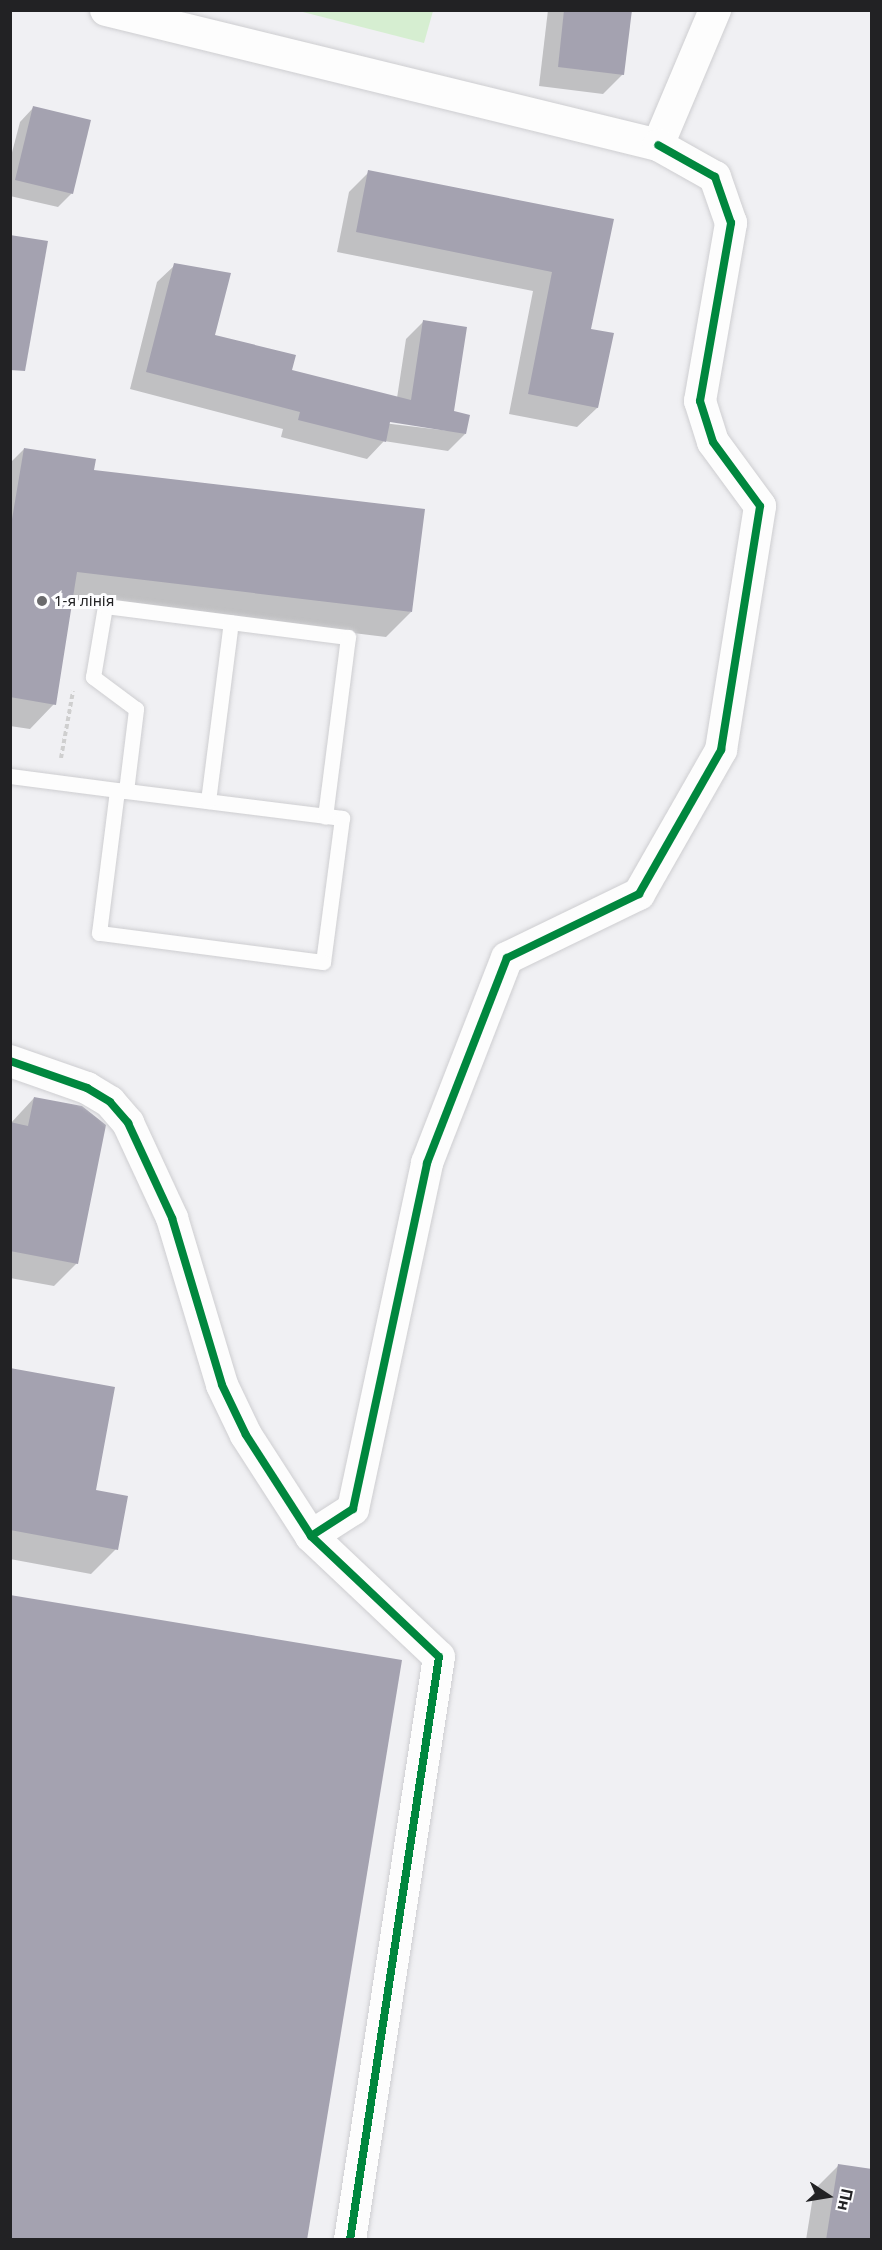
<!DOCTYPE html>
<html>
<head>
<meta charset="utf-8">
<style>
  body { margin:0 }
  #map { position:relative; width:882px; height:2250px; overflow:hidden; background:#f0f0f3; font-family:"Noto Sans",sans-serif }
  div>[style] { position:absolute }
  .green>* { inset:0; background:#d6eed1 }
  .shadow>* { inset:0; background:#0003 }
  .building>* { inset:0; background:#a4a2b0 }
  .path>* { height:4px; margin-top:-2px; transform-origin:0; background:repeating-linear-gradient(90deg,#cfcfcf 0 4.5px,transparent 0 7.5px) }
  .roads { filter:drop-shadow(0 0 2px #ceced1) drop-shadow(0 0 2px #ceced1) }
  .service>* { height:15px; margin:-7.5px; padding:0 7.5px; transform-origin:7.5px; border-radius:7.5px; background:#fdfdfd }
  .minor>* { height:32px; margin:-16px; padding:0 16px; transform-origin:16px; border-radius:16px; background:#fdfdfd }
  .cycleway>* { height:8px; margin:-4px; padding:0 4px; transform-origin:4px; border-radius:4px; background:#00873e }
  .dots>* { width:16px; height:16px; translate:-50% -50%; box-sizing:border-box; border:3px solid #fdfdff; border-radius:50% }
  span { translate:-50% -50%; white-space:nowrap; text-align:center; line-height:1.15; -webkit-text-stroke:6px #fdfdff; paint-order:stroke }
  .poi-label { font-size:15px; color:#222224 }
  .left { translate:0 -50%; text-align:left }
  .frame { position:absolute; inset:0; border:12px solid #222224; pointer-events:none }
  .north { position:absolute; left:798px; top:2166px; width:60px; height:60px; -webkit-text-stroke:4px #fdfdff; paint-order:stroke; rotate:102deg; font-size:16px; font-weight:700; line-height:24px; text-align:center; color:#222224 }
  .north::after { content:''; display:block; margin:auto; width:21px; height:27px; background:#222224; clip-path:polygon(50% 0,100% 100%,50% 72%,0 100%) }
</style>
</head>
<body>
<div id="map">
  <div class="green">
    <div style="clip-path:polygon(299px 11px,433px 11px,424px 43px)"></div>
  </div>
  <div class="shadow">
    <div style="clip-path:polygon(548px 10px,630px 10px,623px 74px,603px 94px,539px 86px)"></div>
    <div style="clip-path:polygon(33px 108px,72px 193px,58px 207px,10px 196px,10px 160px,20px 122px)"></div>
    <div style="clip-path:polygon(369px 172px,612px 220px,590px 330px,597px 408px,577px 427px,509px 414px,533px 291px,337px 252px,349px 192px)"></div>
    <div style="clip-path:polygon(evenodd,175px 265px,213px 336px,290px 371px,397px 398px,406px 339px,423px 322px,452px 412px,465px 434px,448px 451px,384px 441px,367px 459px,281px 437px,283px 429px,130px 389px,157px 282px,175px 265px,383px 420px,450px 431px,383px 423px,383px 420px)"></div>
    <div style="clip-path:polygon(24px 449px,92px 471px,411px 612px,386px 637px,71px 599px,54px 704px,30px 729px,10px 726px,10px 463px)"></div>
    <div style="clip-path:polygon(34px 1098px,77px 1263px,54px 1286px,10px 1278px,10px 1124px)"></div>
    <div style="clip-path:polygon(10px 1369px,94px 1491px,116px 1549px,91px 1574px,10px 1559px)"></div>
    <div style="clip-path:polygon(839px 2165px,872px 2240px,806px 2240px,814px 2190px)"></div>
  </div>
  <div class="building">
    <div style="clip-path:polygon(564px 10px,632px 10px,624px 75px,558px 67px)"></div>
    <div style="clip-path:polygon(33px 106px,91px 120px,73px 194px,15px 180px)"></div>
    <div style="clip-path:polygon(368px 170px,614px 219px,591px 329px,614px 333px,598px 408px,528px 394px,552px 272px,356px 232px)"></div>
    <div style="clip-path:polygon(10px 235px,48px 241px,25px 371px,10px 370px)"></div>
    <div style="clip-path:polygon(174px 263px,231px 273px,215px 335px,296px 355px,292px 370px,411px 400px,423px 320px,467px 327px,454px 411px,470px 415px,466px 434px,390px 422px,386px 442px,298px 420px,300px 412px,146px 372px)"></div>
    <div style="clip-path:polygon(24px 448px,96px 459px,94px 470px,425px 509px,412px 612px,77px 572px,56px 705px,10px 697px,10px 531px)"></div>
    <div style="clip-path:polygon(34px 1097px,82px 1106px,106px 1125px,78px 1264px,10px 1251px,10px 1122px,28px 1126px)"></div>
    <div style="clip-path:polygon(10px 1368px,115px 1387px,96px 1490px,128px 1496px,118px 1550px,10px 1530px)"></div>
    <div style="clip-path:polygon(10px 1595px,402px 1660px,307px 2240px,10px 2240px)"></div>
    <div style="clip-path:polygon(838px 2164px,872px 2169px,872px 2240px,826px 2240px)"></div>
  </div>
  <div class="path">
    <div style="left:61px;top:758px;width:68px;rotate:-79.8deg"></div>
  </div>
  <div class="roads">
    <div class="service">
      <div style="left:10px;top:776px;width:117px;rotate:7.4deg"></div>
      <div style="left:126px;top:791px;width:218px;rotate:7.1deg"></div>
      <div style="left:342px;top:818px;width:145px;rotate:97.5deg"></div>
      <div style="left:323px;top:962px;width:226px;rotate:-172.6deg"></div>
      <div style="left:99px;top:933px;width:144px;rotate:-82.8deg"></div>
      <div style="left:126px;top:791px;width:83px;rotate:-83deg"></div>
      <div style="left:136px;top:709px;width:54px;rotate:-143.3deg"></div>
      <div style="left:93px;top:677px;width:72px;rotate:-80.4deg"></div>
      <div style="left:105px;top:606px;width:245px;rotate:7.3deg"></div>
      <div style="left:348px;top:637px;width:181px;rotate:97.3deg"></div>
      <div style="left:208px;top:801px;width:180px;rotate:-82.7deg"></div>
    </div>
    <div class="minor">
      <div style="left:106px;top:10px;width:568px;rotate:13.74deg"></div>
      <div style="left:658px;top:145px;width:147px;rotate:-67.1deg"></div>
      <div style="left:10px;top:1061px;width:82px;rotate:19.3deg"></div>
      <div style="left:87px;top:1088px;width:27px;rotate:31deg"></div>
      <div style="left:110px;top:1102px;width:28px;rotate:49deg"></div>
      <div style="left:128px;top:1123px;width:105px;rotate:65.1deg"></div>
      <div style="left:172px;top:1218px;width:174px;rotate:73.3deg"></div>
      <div style="left:222px;top:1385px;width:55px;rotate:64.4deg"></div>
      <div style="left:246px;top:1435px;width:120px;rotate:57.2deg"></div>
      <div style="left:311px;top:1536px;width:176px;rotate:43.4deg"></div>
      <div style="left:439px;top:1657px;width:590px;rotate:98.68deg"></div>
      <div style="left:311px;top:1536px;width:50px;rotate:-32.7deg"></div>
      <div style="left:353px;top:1509px;width:354px;rotate:-77.9deg"></div>
      <div style="left:427px;top:1163px;width:220px;rotate:-68.7deg"></div>
      <div style="left:507px;top:958px;width:147px;rotate:-25.9deg"></div>
      <div style="left:639px;top:894px;width:166px;rotate:-60.3deg"></div>
      <div style="left:721px;top:750px;width:247px;rotate:-80.9deg"></div>
      <div style="left:760px;top:506px;width:79px;rotate:-126.3deg"></div>
      <div style="left:713px;top:442px;width:43px;rotate:-107.6deg"></div>
      <div style="left:700px;top:401px;width:181px;rotate:-80.1deg"></div>
      <div style="left:731px;top:223px;width:49px;rotate:-109.2deg"></div>
      <div style="left:715px;top:177px;width:65px;rotate:-150.7deg"></div>
    </div>
  </div>
  <div class="cycleway">
    <div style="left:10px;top:1061px;width:82px;rotate:19.3deg"></div>
    <div style="left:87px;top:1088px;width:27px;rotate:31deg"></div>
    <div style="left:110px;top:1102px;width:28px;rotate:49deg"></div>
    <div style="left:128px;top:1123px;width:105px;rotate:65.1deg"></div>
    <div style="left:172px;top:1218px;width:174px;rotate:73.3deg"></div>
    <div style="left:222px;top:1385px;width:55px;rotate:64.4deg"></div>
    <div style="left:246px;top:1435px;width:120px;rotate:57.2deg"></div>
    <div style="left:311px;top:1536px;width:176px;rotate:43.4deg"></div>
    <div style="left:439px;top:1657px;width:590px;rotate:98.68deg"></div>
    <div style="left:311px;top:1536px;width:50px;rotate:-32.7deg"></div>
    <div style="left:353px;top:1509px;width:354px;rotate:-77.9deg"></div>
    <div style="left:427px;top:1163px;width:220px;rotate:-68.7deg"></div>
    <div style="left:507px;top:958px;width:147px;rotate:-25.9deg"></div>
    <div style="left:639px;top:894px;width:166px;rotate:-60.3deg"></div>
    <div style="left:721px;top:750px;width:247px;rotate:-80.9deg"></div>
    <div style="left:760px;top:506px;width:79px;rotate:-126.3deg"></div>
    <div style="left:713px;top:442px;width:43px;rotate:-107.6deg"></div>
    <div style="left:700px;top:401px;width:181px;rotate:-80.1deg"></div>
    <div style="left:731px;top:223px;width:49px;rotate:-109.2deg"></div>
    <div style="left:715px;top:177px;width:65px;rotate:-150.7deg"></div>
  </div>
  <div class="dots">
    <div style="left:42px;top:601px;background:#6a6a6c"></div>
  </div>
  <div class="poi-label">
    <span class="left" style="left:54px;top:601px">1-я лінія</span>
  </div>
  <div class="frame"></div>
  <div class="north">Пн</div>
</div>
</body>
</html>
